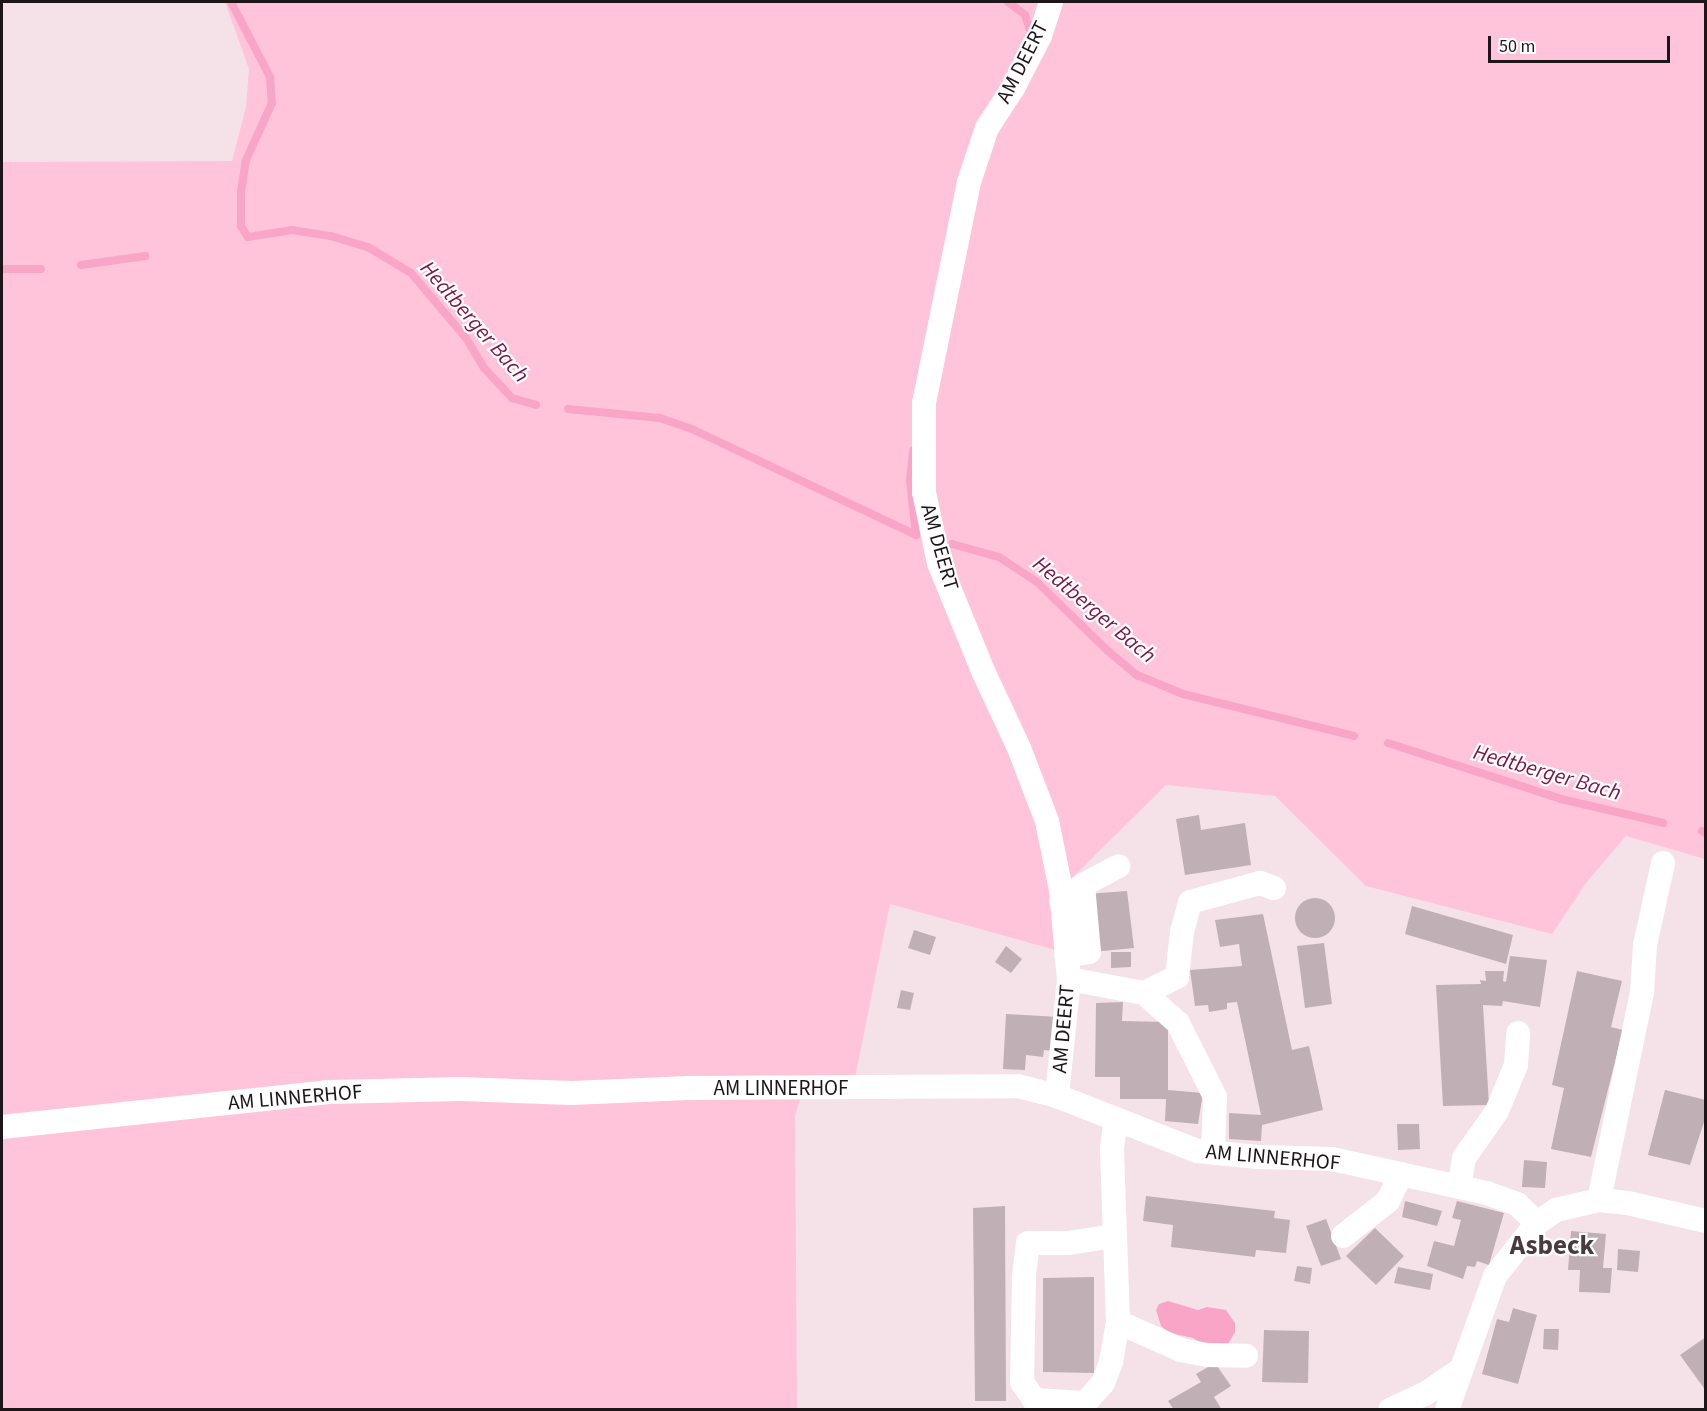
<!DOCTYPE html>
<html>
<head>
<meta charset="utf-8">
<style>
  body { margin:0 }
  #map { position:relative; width:1707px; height:1411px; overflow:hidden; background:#f5e2e9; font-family:"Source Sans 3",sans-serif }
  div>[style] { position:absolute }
  .green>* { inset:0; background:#ffc3da }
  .water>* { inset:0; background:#f9a5c8 }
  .stream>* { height:8px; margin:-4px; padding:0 4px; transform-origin:4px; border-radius:4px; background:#f9a5c8 }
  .building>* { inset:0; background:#c1afb6 }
  .round { border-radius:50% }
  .minor>* { height:24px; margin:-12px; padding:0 12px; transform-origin:12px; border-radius:12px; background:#fff }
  span { translate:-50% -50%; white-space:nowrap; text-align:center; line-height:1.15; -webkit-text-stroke:4.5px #fff; paint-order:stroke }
  .street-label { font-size:21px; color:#1c1618 }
  .water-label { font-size:22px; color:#78174b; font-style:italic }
  .district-label { font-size:27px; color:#493a40; font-weight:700 }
  .frame { position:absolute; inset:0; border:3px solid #1c1618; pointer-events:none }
  .scale { position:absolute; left:1488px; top:36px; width:182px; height:27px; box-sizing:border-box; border:3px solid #1c1618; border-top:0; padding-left:8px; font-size:18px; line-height:21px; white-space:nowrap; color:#1c1618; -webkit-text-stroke:4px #fff; paint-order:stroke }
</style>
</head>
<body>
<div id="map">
  <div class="green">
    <div style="clip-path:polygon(225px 2px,1705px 2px,1705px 859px,1626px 836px,1586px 883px,1552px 934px,1366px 886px,1275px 796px,1166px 785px,1065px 885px,1045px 801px,1024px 744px,960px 600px,938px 535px,928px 500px,928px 441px,932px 419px,921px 372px,914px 436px,920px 504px,935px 564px,1015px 748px,1043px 820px,1060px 912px,1062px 945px,1059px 951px,890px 904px,855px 1078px,574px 1087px,463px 1084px,326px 1087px,2px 1121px,2px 162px,232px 161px,246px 107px,249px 69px)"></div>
    <div style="clip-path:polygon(801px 1096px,795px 1116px,797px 1409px,2px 1410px,2px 1136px,332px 1102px)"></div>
  </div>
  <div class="water">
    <div style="clip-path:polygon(1168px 1301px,1198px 1310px,1207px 1307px,1226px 1310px,1235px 1323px,1235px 1332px,1227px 1346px,1210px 1348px,1193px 1338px,1170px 1333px,1161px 1326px,1156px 1310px,1159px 1304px)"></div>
  </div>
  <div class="stream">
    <div style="left:231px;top:2px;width:85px;rotate:62.5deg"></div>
    <div style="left:270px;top:77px;width:26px;rotate:86deg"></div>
    <div style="left:272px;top:103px;width:63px;rotate:114.5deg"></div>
    <div style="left:246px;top:160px;width:32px;rotate:99deg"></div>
    <div style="left:241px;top:192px;width:34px;rotate:90deg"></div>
    <div style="left:241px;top:226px;width:13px;rotate:58deg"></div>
    <div style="left:248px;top:237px;width:45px;rotate:-9deg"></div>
    <div style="left:292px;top:230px;width:39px;rotate:9deg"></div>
    <div style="left:331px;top:236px;width:39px;rotate:17deg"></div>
    <div style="left:368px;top:247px;width:50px;rotate:31.2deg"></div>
    <div style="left:411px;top:273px;width:85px;rotate:49.8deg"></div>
    <div style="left:466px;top:338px;width:35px;rotate:59deg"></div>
    <div style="left:484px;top:368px;width:41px;rotate:47deg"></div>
    <div style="left:512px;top:398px;width:25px;rotate:16deg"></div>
    <div style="left:1008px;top:2px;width:21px;rotate:37deg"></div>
    <div style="left:1025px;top:15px;width:22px;rotate:72deg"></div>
    <div style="left:81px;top:265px;width:65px;rotate:-8deg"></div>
    <div style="left:2px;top:269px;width:39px"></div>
    <div style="left:568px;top:409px;width:92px;rotate:5.6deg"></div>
    <div style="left:660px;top:418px;width:36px;rotate:19deg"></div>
    <div style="left:694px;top:430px;width:246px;rotate:25.3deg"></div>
    <div style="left:916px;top:535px;width:54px;rotate:-96.3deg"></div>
    <div style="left:910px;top:481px;width:31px;rotate:-84deg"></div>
    <div style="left:952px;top:544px;width:49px;rotate:15.5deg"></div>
    <div style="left:999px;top:557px;width:45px;rotate:33.3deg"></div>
    <div style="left:1037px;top:582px;width:99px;rotate:44.2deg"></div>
    <div style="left:1108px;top:651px;width:38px;rotate:40deg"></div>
    <div style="left:1137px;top:675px;width:50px;rotate:22.4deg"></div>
    <div style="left:1183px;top:694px;width:176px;rotate:13.8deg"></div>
    <div style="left:1388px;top:743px;width:182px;rotate:17.9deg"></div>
    <div style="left:1561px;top:799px;width:105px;rotate:13.2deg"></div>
    <div style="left:1702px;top:831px;width:4px;rotate:27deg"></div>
  </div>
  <div class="building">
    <div style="clip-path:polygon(1199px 815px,1201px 830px,1245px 823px,1251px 865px,1185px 875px,1176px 819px)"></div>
    <div style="clip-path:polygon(1127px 891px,1134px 948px,1092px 952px,1086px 894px)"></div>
    <div class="round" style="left:1295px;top:898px;width:40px;height:40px"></div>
    <div style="clip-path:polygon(1412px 906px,1513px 935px,1506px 964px,1405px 934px)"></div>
    <div style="clip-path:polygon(1263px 914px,1292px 1050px,1309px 1046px,1323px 1110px,1262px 1125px,1261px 1141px,1229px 1139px,1229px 1113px,1261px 1115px,1237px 1002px,1227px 1003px,1227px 1009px,1209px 1012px,1208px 1005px,1195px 1006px,1190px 970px,1242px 966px,1239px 944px,1220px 947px,1215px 920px)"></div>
    <div style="clip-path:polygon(914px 930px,936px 937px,930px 955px,908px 948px)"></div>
    <div style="clip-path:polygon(1324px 943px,1332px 1004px,1305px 1008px,1297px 946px)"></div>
    <div style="clip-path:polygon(1006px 946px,1022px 959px,1011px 973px,995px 962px)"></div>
    <div style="clip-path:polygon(1111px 952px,1131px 952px,1131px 967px,1111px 968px)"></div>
    <div style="clip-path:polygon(1510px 956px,1547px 960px,1540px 1007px,1503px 1001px,1502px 1006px,1483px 1005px,1489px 1105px,1443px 1106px,1436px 985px,1481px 984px,1480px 980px,1486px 981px,1485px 971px,1504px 971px,1503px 981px,1506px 982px)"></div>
    <div style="clip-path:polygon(1577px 971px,1622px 981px,1611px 1027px,1623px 1030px,1591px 1157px,1551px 1149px,1564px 1088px,1552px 1085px)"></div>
    <div style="clip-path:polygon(901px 990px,914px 993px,910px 1010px,897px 1008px)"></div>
    <div style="clip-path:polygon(1123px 1002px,1122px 1021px,1168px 1022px,1168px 1090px,1203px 1093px,1198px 1124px,1165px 1121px,1166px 1099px,1120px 1099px,1120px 1077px,1095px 1077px,1096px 1003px)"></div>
    <div style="clip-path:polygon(1006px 1014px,1058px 1017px,1056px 1051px,1044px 1050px,1043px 1057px,1026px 1055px,1025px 1070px,1003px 1069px)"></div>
    <div style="clip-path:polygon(1665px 1090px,1706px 1100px,1706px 1116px,1690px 1165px,1648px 1155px)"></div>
    <div style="clip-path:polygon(1397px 1124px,1419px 1124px,1420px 1149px,1398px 1150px)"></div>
    <div style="clip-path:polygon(1524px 1160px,1547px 1162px,1545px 1188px,1522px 1187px)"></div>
    <div style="clip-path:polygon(1146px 1196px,1275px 1211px,1274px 1218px,1290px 1220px,1286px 1253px,1256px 1250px,1255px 1257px,1171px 1247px,1173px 1225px,1143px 1221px)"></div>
    <div style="clip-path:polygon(1405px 1201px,1442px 1211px,1437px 1226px,1402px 1217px)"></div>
    <div style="clip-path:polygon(1457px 1201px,1504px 1213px,1489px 1265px,1477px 1261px,1475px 1267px,1467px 1266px,1463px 1279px,1427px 1266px,1434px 1241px,1454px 1246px,1461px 1220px,1452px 1218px)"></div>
    <div style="clip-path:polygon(1005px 1206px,1006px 1401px,975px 1401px,973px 1208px)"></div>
    <div style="clip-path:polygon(1326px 1219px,1341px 1259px,1321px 1266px,1306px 1226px)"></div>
    <div style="clip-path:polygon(1375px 1228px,1404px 1256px,1376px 1285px,1346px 1256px)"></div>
    <div style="clip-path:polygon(1571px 1231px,1606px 1234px,1603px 1268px,1612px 1268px,1610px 1293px,1579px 1292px,1580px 1270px,1568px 1270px)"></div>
    <div style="clip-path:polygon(1618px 1249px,1640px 1251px,1638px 1272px,1617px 1270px)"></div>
    <div style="clip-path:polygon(1297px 1266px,1312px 1268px,1310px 1284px,1294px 1281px)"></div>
    <div style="clip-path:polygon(1398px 1267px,1433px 1274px,1430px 1290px,1394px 1283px)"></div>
    <div style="clip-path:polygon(1094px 1277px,1094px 1373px,1043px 1372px,1043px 1278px)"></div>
    <div style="clip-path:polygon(1513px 1308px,1537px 1315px,1518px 1384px,1482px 1374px,1497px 1319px,1509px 1322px)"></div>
    <div style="clip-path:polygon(1544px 1329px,1559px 1329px,1558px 1350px,1543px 1349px)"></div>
    <div style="clip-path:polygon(1264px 1330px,1309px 1331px,1308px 1383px,1262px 1382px)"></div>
    <div style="clip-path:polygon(1706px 1337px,1706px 1391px,1680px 1355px)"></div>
    <div style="clip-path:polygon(1215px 1363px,1231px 1386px,1214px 1397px,1222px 1410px,1174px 1410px,1168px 1401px,1201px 1382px,1196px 1374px)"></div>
  </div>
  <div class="minor">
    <div style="left:1051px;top:2px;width:36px;rotate:108deg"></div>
    <div style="left:1040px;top:36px;width:59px;rotate:117.4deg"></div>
    <div style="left:1013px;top:88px;width:48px;rotate:123deg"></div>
    <div style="left:987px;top:128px;width:57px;rotate:108.4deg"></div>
    <div style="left:969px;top:182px;width:226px;rotate:101.5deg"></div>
    <div style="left:924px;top:403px;width:89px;rotate:90deg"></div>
    <div style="left:924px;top:492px;width:73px;rotate:78.1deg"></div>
    <div style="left:939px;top:563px;width:119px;rotate:67.8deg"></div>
    <div style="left:984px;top:673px;width:83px;rotate:65deg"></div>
    <div style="left:1019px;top:748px;width:78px;rotate:69deg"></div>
    <div style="left:1047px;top:821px;width:70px;rotate:78.5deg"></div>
    <div style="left:1061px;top:890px;width:89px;rotate:84.9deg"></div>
    <div style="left:1069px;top:979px;width:118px;rotate:95.9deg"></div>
    <div style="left:1083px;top:885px;width:40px;rotate:-28deg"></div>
    <div style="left:1061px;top:901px;width:27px;rotate:-36deg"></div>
    <div style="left:1083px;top:885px;width:67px;rotate:84.9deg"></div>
    <div style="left:1089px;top:952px;width:23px;rotate:170deg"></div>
    <div style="left:1069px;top:979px;width:76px;rotate:10.6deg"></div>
    <div style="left:1144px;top:993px;width:37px;rotate:-26deg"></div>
    <div style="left:1177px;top:977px;width:45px;rotate:-83.7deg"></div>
    <div style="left:1182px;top:932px;width:31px;rotate:-75deg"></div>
    <div style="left:1190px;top:902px;width:73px;rotate:-15.2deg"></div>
    <div style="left:1260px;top:883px;width:15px;rotate:20deg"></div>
    <div style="left:1144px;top:993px;width:45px;rotate:41.4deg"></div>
    <div style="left:1178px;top:1023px;width:83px;rotate:63.4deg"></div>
    <div style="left:1215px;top:1097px;width:55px;rotate:92.1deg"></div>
    <div style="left:2px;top:1127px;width:329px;rotate:-6.1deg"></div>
    <div style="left:329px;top:1092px;width:132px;rotate:-1.3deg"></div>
    <div style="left:461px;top:1089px;width:111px;rotate:2.1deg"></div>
    <div style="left:572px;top:1093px;width:116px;rotate:-2.5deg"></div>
    <div style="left:688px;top:1088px;width:330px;rotate:-0.3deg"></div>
    <div style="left:1018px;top:1086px;width:40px;rotate:14.4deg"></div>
    <div style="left:1057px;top:1096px;width:150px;rotate:21.4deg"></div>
    <div style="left:1197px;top:1151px;width:61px;rotate:5.6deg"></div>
    <div style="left:1258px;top:1157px;width:74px;rotate:1.5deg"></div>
    <div style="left:1332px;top:1159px;width:159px;rotate:12.4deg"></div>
    <div style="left:1487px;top:1193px;width:32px;rotate:20deg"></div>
    <div style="left:1517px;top:1204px;width:28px;rotate:44deg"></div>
    <div style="left:1459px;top:1187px;width:29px;rotate:-80deg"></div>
    <div style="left:1464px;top:1158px;width:57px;rotate:-54.9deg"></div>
    <div style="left:1497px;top:1111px;width:50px;rotate:-67.6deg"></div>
    <div style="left:1516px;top:1065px;width:32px;rotate:-86deg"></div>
    <div style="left:1599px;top:1200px;width:211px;rotate:-78.3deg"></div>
    <div style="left:1642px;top:993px;width:48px;rotate:-86.4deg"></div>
    <div style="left:1645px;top:945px;width:84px;rotate:-77.6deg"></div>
    <div style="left:1114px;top:1236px;width:47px;rotate:171.3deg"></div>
    <div style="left:1068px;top:1243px;width:40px;rotate:180deg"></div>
    <div style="left:1028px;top:1243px;width:35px;rotate:97deg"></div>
    <div style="left:1024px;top:1278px;width:104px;rotate:91.1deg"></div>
    <div style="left:1022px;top:1382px;width:22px;rotate:56deg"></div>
    <div style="left:1034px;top:1400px;width:51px;rotate:3.4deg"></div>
    <div style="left:1085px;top:1403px;width:27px;rotate:-48deg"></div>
    <div style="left:1103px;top:1383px;width:22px;rotate:-69deg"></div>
    <div style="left:1111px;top:1362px;width:41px;rotate:-80.1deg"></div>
    <div style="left:1118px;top:1322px;width:174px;rotate:-92deg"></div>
    <div style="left:1112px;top:1148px;width:28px;rotate:-82deg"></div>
    <div style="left:1343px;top:1236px;width:57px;rotate:-37.9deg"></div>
    <div style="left:1388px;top:1201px;width:30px;rotate:-64deg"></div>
    <div style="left:1118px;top:1322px;width:69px;rotate:24deg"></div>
    <div style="left:1181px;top:1350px;width:26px;rotate:11deg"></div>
    <div style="left:1207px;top:1355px;width:39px;rotate:1deg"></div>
    <div style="left:1390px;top:1410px;width:38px;rotate:-25deg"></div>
    <div style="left:1425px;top:1394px;width:42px;rotate:-34.4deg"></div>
    <div style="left:1447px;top:1410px;width:142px;rotate:-70.3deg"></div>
    <div style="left:1495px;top:1276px;width:68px;rotate:-51.6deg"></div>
    <div style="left:1537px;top:1223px;width:23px;rotate:-34deg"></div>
    <div style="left:1556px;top:1210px;width:44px;rotate:-13.1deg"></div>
    <div style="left:1599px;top:1200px;width:29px;rotate:6deg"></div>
    <div style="left:1628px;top:1203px;width:80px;rotate:13deg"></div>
  </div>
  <div class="street-label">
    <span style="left:1022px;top:62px;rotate:-63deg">AM DEERT</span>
    <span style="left:940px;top:547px;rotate:74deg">AM DEERT</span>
    <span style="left:1063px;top:1029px;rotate:-85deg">AM DEERT</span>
    <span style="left:781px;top:1088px">AM LINNERHOF</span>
    <span style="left:295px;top:1097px;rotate:-5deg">AM LINNERHOF</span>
    <span style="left:1273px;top:1157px;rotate:5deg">AM LINNERHOF</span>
  </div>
  <div class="water-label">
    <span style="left:474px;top:322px;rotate:49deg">Hedtberger Bach</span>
    <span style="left:1094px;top:610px;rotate:40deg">Hedtberger Bach</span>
    <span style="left:1547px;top:773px;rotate:16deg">Hedtberger Bach</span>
  </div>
  <div class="district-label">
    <span style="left:1552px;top:1246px">Asbeck</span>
  </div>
  <div class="frame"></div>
  <div class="scale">50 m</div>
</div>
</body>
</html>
